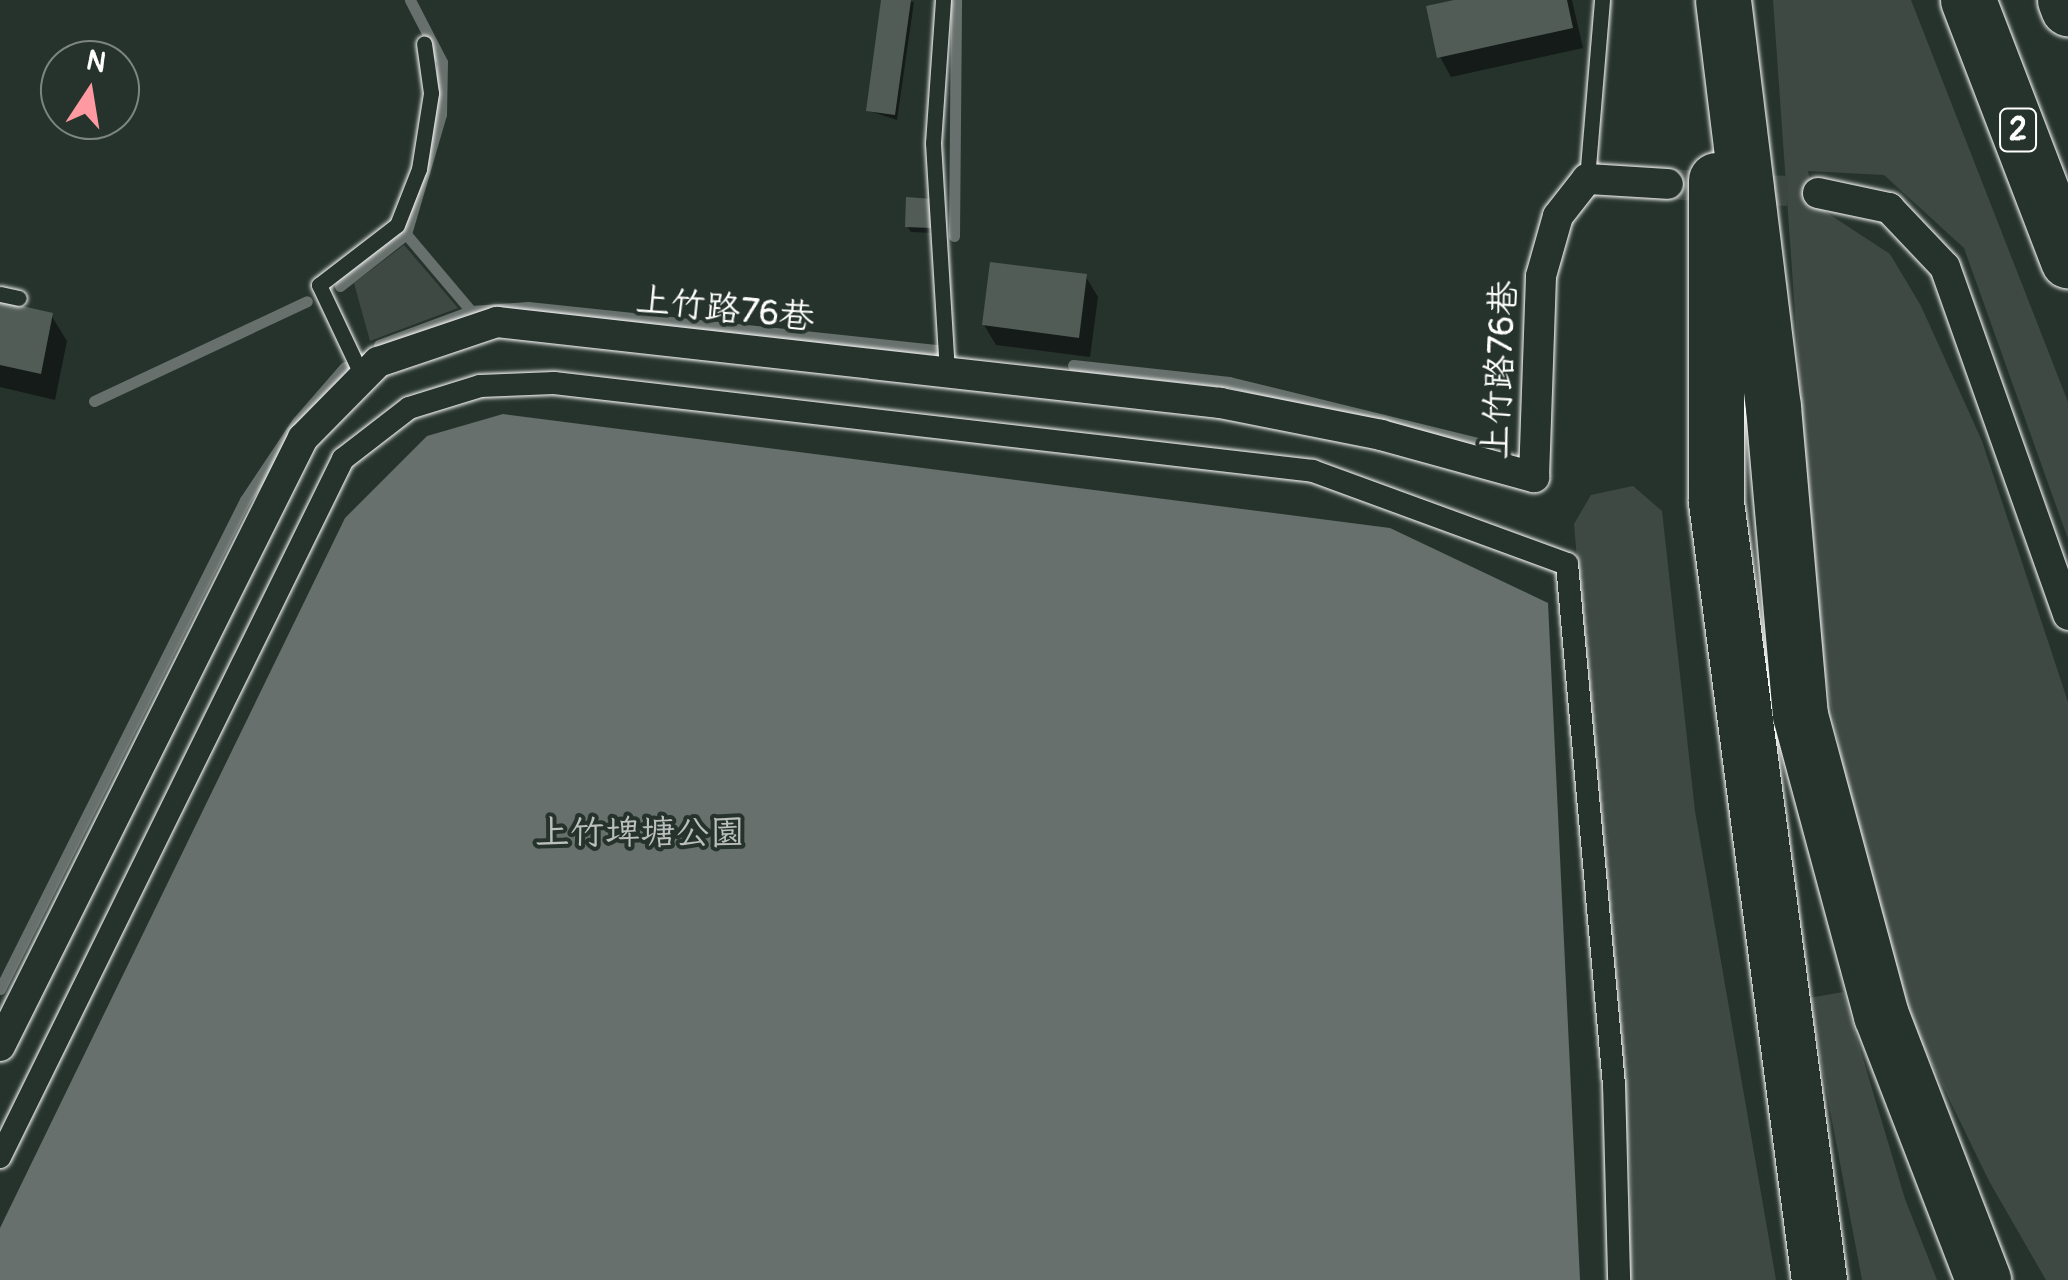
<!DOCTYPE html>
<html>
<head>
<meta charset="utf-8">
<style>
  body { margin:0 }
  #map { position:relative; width:2068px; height:1280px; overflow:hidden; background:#26332d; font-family:Pangolin,"LXGW WenKai TC",sans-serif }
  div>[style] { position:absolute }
  .green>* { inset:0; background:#3e4944 }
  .water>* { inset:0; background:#67706c }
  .shadow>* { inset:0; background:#0007 }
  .stream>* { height:11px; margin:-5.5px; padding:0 5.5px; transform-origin:5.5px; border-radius:5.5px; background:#67706c }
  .building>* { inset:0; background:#515c57 }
  .minor-tunnel>* { height:30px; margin-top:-15px; transform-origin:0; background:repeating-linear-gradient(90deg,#3c4742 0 30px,transparent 0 45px) }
  .roads { filter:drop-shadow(0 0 2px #fff) drop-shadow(0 0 2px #fff) }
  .service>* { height:15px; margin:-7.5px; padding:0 7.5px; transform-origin:7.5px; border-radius:7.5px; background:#26332d }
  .pedestrian>* { height:22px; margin:-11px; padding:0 11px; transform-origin:11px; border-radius:11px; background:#26332d }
  .minor>* { height:30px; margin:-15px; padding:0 15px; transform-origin:15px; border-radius:15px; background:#26332d }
  .motorway>* { height:55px; margin:-27.5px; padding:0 27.5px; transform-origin:27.5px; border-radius:27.5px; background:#26332d }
  span { translate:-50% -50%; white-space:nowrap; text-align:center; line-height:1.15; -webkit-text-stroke:8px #26332d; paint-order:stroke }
  .shield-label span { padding:2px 8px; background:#26332d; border:2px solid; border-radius:8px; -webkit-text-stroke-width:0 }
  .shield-label { font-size:32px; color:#fff; font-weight:700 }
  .street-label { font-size:35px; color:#fff }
  .park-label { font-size:35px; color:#bbbfbe }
  .north { position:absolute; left:40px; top:40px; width:100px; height:100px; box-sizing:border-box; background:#26332d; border:2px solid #7d8581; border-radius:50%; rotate:12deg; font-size:28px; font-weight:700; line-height:40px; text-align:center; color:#fff }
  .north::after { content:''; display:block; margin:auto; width:35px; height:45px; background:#ff9aa2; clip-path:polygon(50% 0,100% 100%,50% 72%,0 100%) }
</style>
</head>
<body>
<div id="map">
  <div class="green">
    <div style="clip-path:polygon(1773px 0,1911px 0,2068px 402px,2068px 539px,1964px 248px,1884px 175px,1808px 171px,1815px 205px,1890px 254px,1921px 306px,1982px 441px,2068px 702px,2068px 1280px,2046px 1280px,1989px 1181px,1919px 1037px,1863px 869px,1818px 639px)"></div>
    <div style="clip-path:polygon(404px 245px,458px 308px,370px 341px,354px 283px)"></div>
    <div style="clip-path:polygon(1633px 486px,1662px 511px,1695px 811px,1776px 1280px,1627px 1280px,1631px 1181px,1574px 524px,1591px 495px)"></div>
    <div style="clip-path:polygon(1843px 992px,1905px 1199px,1937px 1280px,1862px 1280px,1809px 998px)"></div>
  </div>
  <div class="water">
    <div style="clip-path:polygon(503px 414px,1390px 528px,1548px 603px,1580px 1280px,0 1280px,0 1228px,345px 518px,427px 436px)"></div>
  </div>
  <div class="shadow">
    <div style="clip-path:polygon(884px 0,914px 2px,897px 120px,869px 111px)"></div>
    <div style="clip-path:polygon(1465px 0,1572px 0,1583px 48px,1451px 77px,1440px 57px)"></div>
    <div style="clip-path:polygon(930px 201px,933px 233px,911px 232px,907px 226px)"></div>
    <div style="clip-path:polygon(1086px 277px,1098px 297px,1090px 357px,996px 345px,984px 325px)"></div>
    <div style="clip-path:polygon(0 304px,51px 315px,67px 341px,55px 400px,0 387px)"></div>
  </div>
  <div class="stream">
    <div style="left:954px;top:236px;width:236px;rotate:-89.5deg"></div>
    <div style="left:340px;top:286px;width:84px;rotate:-38.2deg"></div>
    <div style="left:406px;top:234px;width:125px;rotate:-73.7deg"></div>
    <div style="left:441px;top:114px;width:52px;rotate:-88.9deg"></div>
    <div style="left:442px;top:62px;width:70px;rotate:-117.3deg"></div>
    <div style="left:471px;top:311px;width:57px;rotate:-4deg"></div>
    <div style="left:528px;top:307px;width:410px;rotate:6deg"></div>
    <div style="left:379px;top:345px;width:98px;rotate:-20.3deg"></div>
    <div style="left:471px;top:311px;width:101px;rotate:-130.2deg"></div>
    <div style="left:1073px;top:365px;width:157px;rotate:6.2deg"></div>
    <div style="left:1229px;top:382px;width:268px;rotate:13.8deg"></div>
    <div style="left:94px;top:401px;width:235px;rotate:-25.1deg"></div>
    <div style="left:0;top:989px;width:547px;rotate:-63.39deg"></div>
    <div style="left:245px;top:500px;width:94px;rotate:-56.3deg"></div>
    <div style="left:297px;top:422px;width:73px;rotate:-48.9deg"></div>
  </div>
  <div class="building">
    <div style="clip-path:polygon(881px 0,911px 0,895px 115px,866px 111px)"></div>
    <div style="clip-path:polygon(1454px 0,1567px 0,1573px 28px,1437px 58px,1426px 6px)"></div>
    <div style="clip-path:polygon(906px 197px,932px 199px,931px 228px,905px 227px)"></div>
    <div style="clip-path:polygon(990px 262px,1087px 274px,1079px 338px,982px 325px)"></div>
    <div style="clip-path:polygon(0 301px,53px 313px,41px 374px,0 365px)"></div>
  </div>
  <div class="minor-tunnel">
    <div style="left:1668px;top:184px;width:150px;rotate:3.4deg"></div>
  </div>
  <div class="roads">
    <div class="service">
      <div style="left:943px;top:0;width:143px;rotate:94deg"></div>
      <div style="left:933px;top:143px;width:229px;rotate:86.5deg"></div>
      <div style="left:1587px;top:179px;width:180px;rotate:-85.2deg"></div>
      <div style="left:0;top:294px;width:19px;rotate:12deg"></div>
      <div style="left:363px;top:378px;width:103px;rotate:-115.3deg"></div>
      <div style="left:319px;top:285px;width:98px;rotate:-37.6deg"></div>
      <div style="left:397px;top:225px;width:60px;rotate:-68.6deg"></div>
      <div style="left:419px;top:169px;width:77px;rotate:-81deg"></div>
      <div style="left:431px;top:93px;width:50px;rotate:-98deg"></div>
    </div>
    <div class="pedestrian">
      <div style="left:0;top:1157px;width:778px;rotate:-63.83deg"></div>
      <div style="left:343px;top:459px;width:83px;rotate:-37.7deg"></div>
      <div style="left:409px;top:408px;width:74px;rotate:-17.2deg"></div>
      <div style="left:480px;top:386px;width:74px;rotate:-2.3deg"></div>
      <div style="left:554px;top:383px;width:764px;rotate:6.61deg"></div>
      <div style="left:1313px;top:471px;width:270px;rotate:20.1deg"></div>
      <div style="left:1567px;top:564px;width:522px;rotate:84.84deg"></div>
      <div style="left:1614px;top:1084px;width:196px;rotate:88.5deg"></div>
    </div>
    <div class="minor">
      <div style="left:1818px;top:193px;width:73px;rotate:11.9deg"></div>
      <div style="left:1889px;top:208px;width:81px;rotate:46.5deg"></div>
      <div style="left:1945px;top:267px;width:369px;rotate:70.5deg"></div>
      <div style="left:0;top:1046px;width:679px;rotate:-63.51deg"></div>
      <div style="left:303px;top:438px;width:107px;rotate:-45.4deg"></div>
      <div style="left:378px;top:362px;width:126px;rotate:-18.6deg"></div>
      <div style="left:497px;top:322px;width:728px;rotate:6.39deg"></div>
      <div style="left:1220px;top:403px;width:164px;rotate:11.2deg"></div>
      <div style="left:1381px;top:435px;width:159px;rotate:15.4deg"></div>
      <div style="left:1534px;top:477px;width:201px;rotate:-88deg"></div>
      <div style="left:1541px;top:276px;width:62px;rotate:-74.2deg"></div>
      <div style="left:1558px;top:216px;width:47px;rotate:-51.9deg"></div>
      <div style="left:1587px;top:179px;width:81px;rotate:3.5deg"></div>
    </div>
    <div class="motorway">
      <div style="left:1723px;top:0;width:410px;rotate:83deg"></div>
      <div style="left:1773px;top:407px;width:309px;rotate:85deg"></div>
      <div style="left:1800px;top:715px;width:311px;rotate:74.9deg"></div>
      <div style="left:1881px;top:1015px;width:284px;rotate:68.9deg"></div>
      <div style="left:1968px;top:0;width:279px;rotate:69deg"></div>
      <div style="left:2065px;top:0;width:9px;rotate:69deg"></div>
      <div style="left:1716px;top:180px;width:322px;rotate:90deg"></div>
      <div style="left:1716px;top:502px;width:785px;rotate:82.46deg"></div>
    </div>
  </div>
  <div class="shield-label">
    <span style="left:2018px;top:130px">2</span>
  </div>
  <div class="street-label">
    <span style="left:725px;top:309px;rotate:6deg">上竹路76巷</span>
    <span style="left:1500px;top:370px;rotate:-87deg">上竹路76巷</span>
  </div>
  <div class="park-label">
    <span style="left:640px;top:833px">上竹埤塘公園</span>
  </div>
  <div class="north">N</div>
</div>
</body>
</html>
